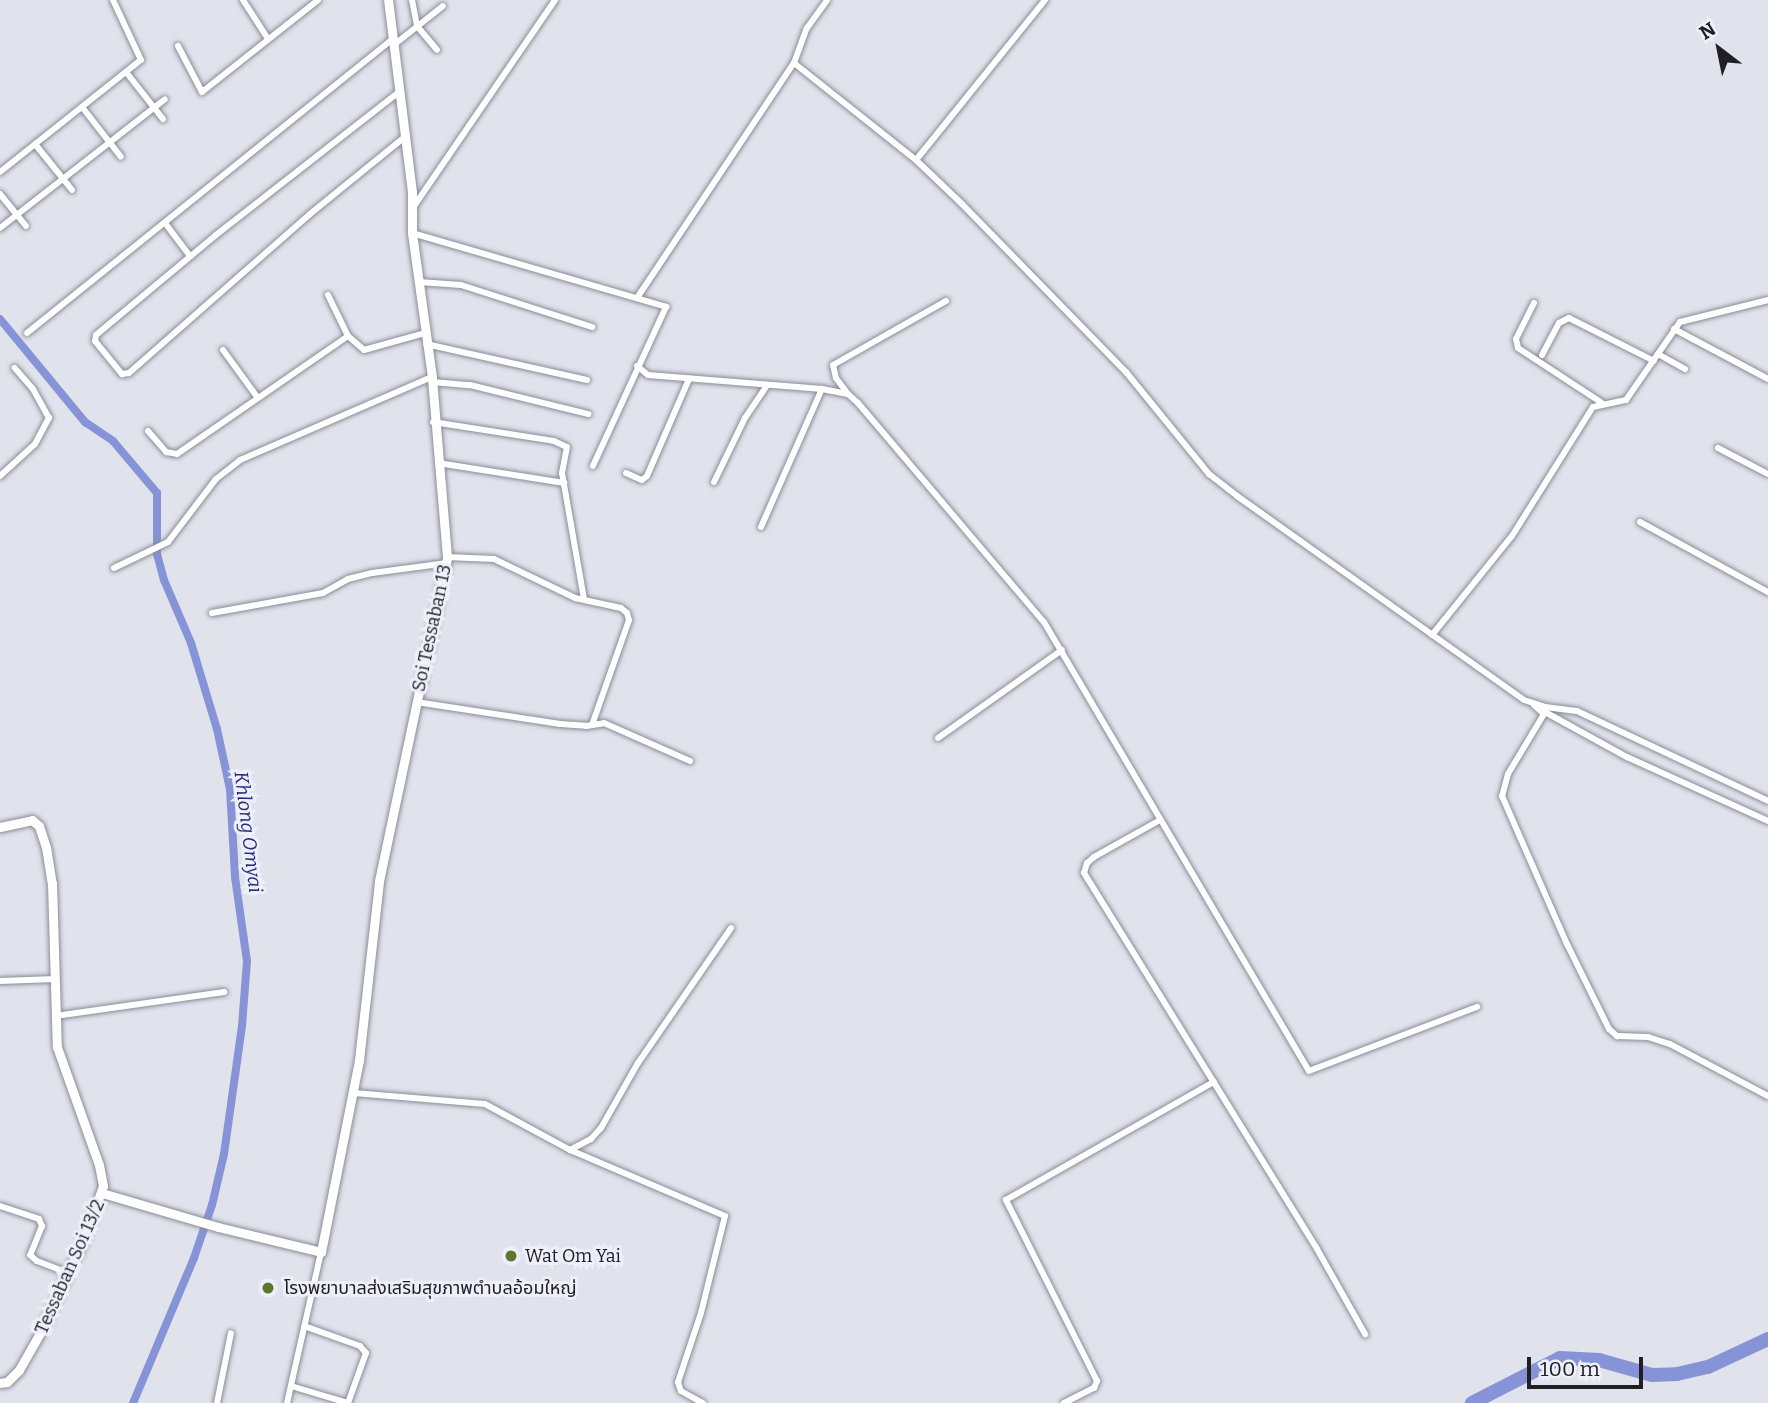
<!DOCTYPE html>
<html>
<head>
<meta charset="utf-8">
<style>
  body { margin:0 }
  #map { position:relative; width:1768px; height:1403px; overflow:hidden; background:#e0e2ec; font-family:Bitter,"Noto Sans Thai",serif }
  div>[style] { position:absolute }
  .canal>* { height:8px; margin:-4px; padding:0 4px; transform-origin:4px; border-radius:4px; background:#8693d7 }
  .river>* { height:14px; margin:-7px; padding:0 7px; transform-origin:7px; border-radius:7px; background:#8693d7 }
  .roads { filter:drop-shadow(0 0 2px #8a8d96) drop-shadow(0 0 2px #8a8d96) }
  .street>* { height:6px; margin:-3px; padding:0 3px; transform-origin:3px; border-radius:3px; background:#fff }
  .secondary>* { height:9px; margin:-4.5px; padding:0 4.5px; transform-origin:4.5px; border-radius:4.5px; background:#fff }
  .dots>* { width:19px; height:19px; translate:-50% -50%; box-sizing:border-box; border:4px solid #edeffa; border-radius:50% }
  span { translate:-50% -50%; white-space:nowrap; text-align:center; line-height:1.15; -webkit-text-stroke:6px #edeffa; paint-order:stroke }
  .street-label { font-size:18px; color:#202024 }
  .poi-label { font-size:18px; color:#202024 }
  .left { translate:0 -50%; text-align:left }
  .water-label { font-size:19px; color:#292c7c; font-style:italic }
  .north { position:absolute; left:1684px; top:14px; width:70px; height:70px; -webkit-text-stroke:5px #edeffa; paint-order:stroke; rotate:328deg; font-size:19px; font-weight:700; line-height:28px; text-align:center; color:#202024 }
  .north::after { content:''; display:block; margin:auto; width:24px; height:32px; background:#202024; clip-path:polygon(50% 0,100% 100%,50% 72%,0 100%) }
  .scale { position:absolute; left:1527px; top:1357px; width:116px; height:32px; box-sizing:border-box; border:4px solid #202024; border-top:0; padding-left:9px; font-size:21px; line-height:24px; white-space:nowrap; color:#202024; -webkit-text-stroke:5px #edeffa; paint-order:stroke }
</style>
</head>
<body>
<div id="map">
  <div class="canal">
    <div style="left:0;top:319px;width:134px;rotate:50.5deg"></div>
    <div style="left:85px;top:422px;width:34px;rotate:34deg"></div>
    <div style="left:113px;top:441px;width:68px;rotate:49.8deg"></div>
    <div style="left:157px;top:493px;width:61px;rotate:90deg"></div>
    <div style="left:157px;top:554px;width:27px;rotate:75deg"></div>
    <div style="left:164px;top:580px;width:69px;rotate:66.8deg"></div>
    <div style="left:191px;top:643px;width:90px;rotate:73.2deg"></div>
    <div style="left:217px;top:729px;width:61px;rotate:77.8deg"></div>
    <div style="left:230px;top:789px;width:88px;rotate:86.7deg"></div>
    <div style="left:235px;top:877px;width:85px;rotate:81.9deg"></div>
    <div style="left:247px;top:961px;width:65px;rotate:94.4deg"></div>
    <div style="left:242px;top:1026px;width:129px;rotate:98deg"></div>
    <div style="left:224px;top:1154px;width:52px;rotate:103.2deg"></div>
    <div style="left:212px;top:1205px;width:56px;rotate:108.8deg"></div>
    <div style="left:194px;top:1258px;width:157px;rotate:112.8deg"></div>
  </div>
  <div class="river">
    <div style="left:1472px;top:1403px;width:99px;rotate:-27.1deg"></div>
    <div style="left:1560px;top:1358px;width:39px;rotate:3deg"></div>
    <div style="left:1599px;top:1360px;width:55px;rotate:15.8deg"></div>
    <div style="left:1652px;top:1375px;width:25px;rotate:-2deg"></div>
    <div style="left:1677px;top:1374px;width:32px;rotate:-13deg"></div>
    <div style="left:1708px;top:1367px;width:66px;rotate:-25deg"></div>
  </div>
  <div class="roads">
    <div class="street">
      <div style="left:243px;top:0;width:46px;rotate:57.3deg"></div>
      <div style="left:412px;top:0;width:26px;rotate:79deg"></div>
      <div style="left:417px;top:26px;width:31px;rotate:50deg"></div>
      <div style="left:395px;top:44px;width:61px;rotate:-38.4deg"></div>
      <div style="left:178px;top:46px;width:52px;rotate:62.4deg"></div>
      <div style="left:202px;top:92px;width:148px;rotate:-38.4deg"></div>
      <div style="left:794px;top:63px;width:156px;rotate:38.5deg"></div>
      <div style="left:916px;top:160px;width:64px;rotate:43.7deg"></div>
      <div style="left:962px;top:204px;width:235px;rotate:45.7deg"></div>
      <div style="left:1126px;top:372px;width:132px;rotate:50.9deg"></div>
      <div style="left:1209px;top:474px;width:36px;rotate:38deg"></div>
      <div style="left:1237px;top:496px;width:352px;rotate:35.4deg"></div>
      <div style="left:1524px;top:700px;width:22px;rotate:18deg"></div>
      <div style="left:1545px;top:707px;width:32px;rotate:7deg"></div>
      <div style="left:1577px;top:711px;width:211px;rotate:25.2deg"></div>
      <div style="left:126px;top:72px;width:60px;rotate:51.8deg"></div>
      <div style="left:399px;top:92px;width:232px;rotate:142deg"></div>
      <div style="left:216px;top:235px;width:156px;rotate:140.2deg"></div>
      <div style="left:96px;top:335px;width:6px;rotate:99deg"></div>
      <div style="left:95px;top:341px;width:43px;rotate:50.7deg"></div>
      <div style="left:122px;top:374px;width:7px;rotate:-8deg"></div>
      <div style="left:129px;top:373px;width:241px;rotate:-41.3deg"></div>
      <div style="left:310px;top:214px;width:124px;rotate:-39.1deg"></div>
      <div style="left:82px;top:107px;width:63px;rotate:52deg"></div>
      <div style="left:35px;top:144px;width:59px;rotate:51.2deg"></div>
      <div style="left:916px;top:160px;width:206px;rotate:-51.1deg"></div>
      <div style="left:0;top:172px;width:180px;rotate:-38.5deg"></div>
      <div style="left:141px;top:60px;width:66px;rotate:-115deg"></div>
      <div style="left:0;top:194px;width:41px;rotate:50.9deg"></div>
      <div style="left:412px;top:209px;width:253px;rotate:-55.6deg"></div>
      <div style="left:165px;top:223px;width:41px;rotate:52.9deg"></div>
      <div style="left:0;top:228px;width:209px;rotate:-38deg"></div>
      <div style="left:412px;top:233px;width:265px;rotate:16.2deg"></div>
      <div style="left:666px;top:307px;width:175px;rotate:114.7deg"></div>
      <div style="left:419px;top:282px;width:42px;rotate:4.1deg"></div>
      <div style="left:461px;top:285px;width:138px;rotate:17.8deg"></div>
      <div style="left:328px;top:295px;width:46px;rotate:64deg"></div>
      <div style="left:348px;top:336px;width:21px;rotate:41deg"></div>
      <div style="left:364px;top:350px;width:63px;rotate:-15.6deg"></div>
      <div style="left:637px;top:298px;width:283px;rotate:-56.3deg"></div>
      <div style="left:794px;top:63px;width:37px;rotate:-70deg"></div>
      <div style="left:807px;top:28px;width:34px;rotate:-54deg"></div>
      <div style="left:1534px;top:303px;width:40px;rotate:116.6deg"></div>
      <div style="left:1516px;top:339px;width:9px;rotate:77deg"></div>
      <div style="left:1518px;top:348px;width:100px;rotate:33.2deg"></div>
      <div style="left:1674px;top:329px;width:106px;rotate:28deg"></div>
      <div style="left:27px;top:333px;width:469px;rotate:-38.8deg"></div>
      <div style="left:426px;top:344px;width:165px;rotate:12.6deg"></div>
      <div style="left:223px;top:350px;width:59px;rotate:53.9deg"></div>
      <div style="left:1658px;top:354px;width:31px;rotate:29deg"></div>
      <div style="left:1542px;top:355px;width:36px;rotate:-62deg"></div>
      <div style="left:1559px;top:323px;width:11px;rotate:-27deg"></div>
      <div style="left:1569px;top:318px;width:95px;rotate:26.8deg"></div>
      <div style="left:637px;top:366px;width:14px;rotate:39deg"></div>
      <div style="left:648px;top:375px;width:175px;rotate:4.6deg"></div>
      <div style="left:822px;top:389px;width:26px;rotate:11deg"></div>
      <div style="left:848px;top:394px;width:13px;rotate:42deg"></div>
      <div style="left:858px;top:403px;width:287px;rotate:49.7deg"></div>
      <div style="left:1044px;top:622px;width:521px;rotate:59.45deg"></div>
      <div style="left:1309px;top:1071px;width:180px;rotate:-20.9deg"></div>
      <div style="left:432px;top:382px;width:38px;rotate:5deg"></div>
      <div style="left:470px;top:385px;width:122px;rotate:13.8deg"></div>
      <div style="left:848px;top:394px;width:20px;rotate:-127deg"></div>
      <div style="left:836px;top:378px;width:13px;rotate:-103deg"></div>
      <div style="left:833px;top:365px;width:130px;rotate:-29.5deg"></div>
      <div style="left:433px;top:422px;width:122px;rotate:8.9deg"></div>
      <div style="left:554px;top:441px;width:14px;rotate:25deg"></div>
      <div style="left:567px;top:447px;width:26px;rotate:101deg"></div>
      <div style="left:562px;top:473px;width:128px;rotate:80.1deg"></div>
      <div style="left:148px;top:431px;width:28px;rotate:49deg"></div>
      <div style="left:166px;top:452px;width:11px;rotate:10deg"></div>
      <div style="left:177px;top:454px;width:208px;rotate:-34.6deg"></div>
      <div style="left:1718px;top:448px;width:56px;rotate:27.5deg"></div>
      <div style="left:438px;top:463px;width:128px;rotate:9deg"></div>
      <div style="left:626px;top:473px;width:17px;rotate:24deg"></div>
      <div style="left:642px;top:480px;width:6px;rotate:-39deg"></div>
      <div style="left:647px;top:476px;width:106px;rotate:-66.6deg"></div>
      <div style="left:0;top:476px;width:47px;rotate:-42.4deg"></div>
      <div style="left:35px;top:444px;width:30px;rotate:-62deg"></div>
      <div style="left:49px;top:418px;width:33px;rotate:-119deg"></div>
      <div style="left:33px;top:389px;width:28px;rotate:-131deg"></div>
      <div style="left:714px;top:482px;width:71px;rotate:-64.2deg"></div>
      <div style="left:745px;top:418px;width:40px;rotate:-56deg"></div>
      <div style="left:1640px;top:522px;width:146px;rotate:28.7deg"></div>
      <div style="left:761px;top:527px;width:151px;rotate:-66.2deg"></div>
      <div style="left:447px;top:557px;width:47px;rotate:2.4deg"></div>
      <div style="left:494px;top:559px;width:90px;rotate:25.7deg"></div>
      <div style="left:575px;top:598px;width:47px;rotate:12.3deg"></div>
      <div style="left:621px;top:608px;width:8px;rotate:40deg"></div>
      <div style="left:627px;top:613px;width:7px;rotate:74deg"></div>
      <div style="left:629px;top:620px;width:111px;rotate:109.4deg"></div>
      <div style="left:114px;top:568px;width:60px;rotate:-25.7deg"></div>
      <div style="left:168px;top:542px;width:79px;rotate:-52.7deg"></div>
      <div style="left:216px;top:479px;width:31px;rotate:-38deg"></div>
      <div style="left:240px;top:460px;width:209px;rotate:-23.4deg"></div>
      <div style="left:212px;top:613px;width:113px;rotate:-10.2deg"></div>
      <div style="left:323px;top:593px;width:29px;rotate:-29deg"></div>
      <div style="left:348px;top:579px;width:25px;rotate:-14deg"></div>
      <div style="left:372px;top:573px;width:76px;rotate:-7.6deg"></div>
      <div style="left:1432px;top:635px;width:127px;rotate:-51.1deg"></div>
      <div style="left:1512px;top:536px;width:152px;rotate:-57.9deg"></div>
      <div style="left:1593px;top:407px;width:34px;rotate:-12deg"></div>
      <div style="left:1626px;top:400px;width:95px;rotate:-55.3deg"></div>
      <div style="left:1680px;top:322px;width:91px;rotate:-14deg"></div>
      <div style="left:416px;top:702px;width:146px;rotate:8.7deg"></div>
      <div style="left:560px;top:724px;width:26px;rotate:4deg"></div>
      <div style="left:586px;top:726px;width:18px;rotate:-9deg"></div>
      <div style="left:604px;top:723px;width:94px;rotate:23.8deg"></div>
      <div style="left:1534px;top:705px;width:13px;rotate:42deg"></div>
      <div style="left:1544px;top:714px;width:70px;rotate:121deg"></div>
      <div style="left:1508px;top:774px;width:23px;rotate:105deg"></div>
      <div style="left:1502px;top:796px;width:162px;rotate:66.3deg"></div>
      <div style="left:1567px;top:944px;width:95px;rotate:63.7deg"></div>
      <div style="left:1609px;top:1029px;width:11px;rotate:41deg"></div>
      <div style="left:1617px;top:1036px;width:31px;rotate:2deg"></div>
      <div style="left:1648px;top:1037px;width:23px;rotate:18deg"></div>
      <div style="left:1670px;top:1044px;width:111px;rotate:28deg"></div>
      <div style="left:1545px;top:712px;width:94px;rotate:28.8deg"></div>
      <div style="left:1627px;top:757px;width:155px;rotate:24.4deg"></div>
      <div style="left:938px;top:738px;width:152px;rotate:-35.4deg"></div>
      <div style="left:1160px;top:820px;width:76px;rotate:150.7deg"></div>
      <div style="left:1094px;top:857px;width:9px;rotate:139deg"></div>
      <div style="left:1087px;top:863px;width:10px;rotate:107deg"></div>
      <div style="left:1084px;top:873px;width:442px;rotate:58.2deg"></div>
      <div style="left:1317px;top:1249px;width:98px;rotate:60.5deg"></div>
      <div style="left:0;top:981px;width:55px;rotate:-2.1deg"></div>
      <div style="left:55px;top:1016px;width:171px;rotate:-8.1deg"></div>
      <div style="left:354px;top:1093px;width:131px;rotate:4.8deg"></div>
      <div style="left:485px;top:1104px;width:97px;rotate:28.4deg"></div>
      <div style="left:570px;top:1150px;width:24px;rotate:-28deg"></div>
      <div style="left:591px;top:1139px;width:15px;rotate:-48deg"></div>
      <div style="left:601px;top:1128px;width:75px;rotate:-60.4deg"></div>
      <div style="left:638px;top:1063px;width:164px;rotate:-55.4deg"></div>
      <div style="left:570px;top:1150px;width:168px;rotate:23.1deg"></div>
      <div style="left:725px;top:1216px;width:100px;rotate:103.9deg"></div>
      <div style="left:701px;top:1313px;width:73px;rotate:108.4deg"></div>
      <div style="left:678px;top:1382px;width:9px;rotate:72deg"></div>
      <div style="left:681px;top:1391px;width:25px;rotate:29deg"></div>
      <div style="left:0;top:1206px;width:41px;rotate:18.4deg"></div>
      <div style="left:39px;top:1219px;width:8px;rotate:67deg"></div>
      <div style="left:42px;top:1226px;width:31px;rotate:112deg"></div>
      <div style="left:30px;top:1255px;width:9px;rotate:41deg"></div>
      <div style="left:37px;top:1261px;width:34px;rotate:21deg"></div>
      <div style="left:291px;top:1386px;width:59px;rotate:16.6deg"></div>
      <div style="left:348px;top:1403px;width:53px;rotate:-70.2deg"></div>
      <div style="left:366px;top:1353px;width:9px;rotate:-131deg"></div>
      <div style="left:360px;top:1346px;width:59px;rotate:-160.3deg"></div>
      <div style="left:217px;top:1403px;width:71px;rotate:-78.7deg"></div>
      <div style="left:287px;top:1403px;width:155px;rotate:-77.3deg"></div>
      <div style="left:1064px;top:1403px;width:34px;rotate:-27deg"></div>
      <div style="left:1094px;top:1388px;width:8px;rotate:-67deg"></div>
      <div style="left:1097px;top:1381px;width:203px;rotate:-116.7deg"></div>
      <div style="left:1006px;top:1200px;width:239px;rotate:-29.6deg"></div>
    </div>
    <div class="secondary">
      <div style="left:0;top:827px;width:33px;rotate:-12deg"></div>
      <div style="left:32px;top:820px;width:9px;rotate:41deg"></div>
      <div style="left:39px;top:826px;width:22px;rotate:72deg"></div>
      <div style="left:46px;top:847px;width:36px;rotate:81deg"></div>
      <div style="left:52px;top:883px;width:164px;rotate:88.3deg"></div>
      <div style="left:57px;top:1047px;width:125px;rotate:70.4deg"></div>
      <div style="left:99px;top:1165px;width:21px;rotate:79deg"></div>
      <div style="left:103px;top:1186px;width:53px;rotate:109.8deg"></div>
      <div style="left:85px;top:1236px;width:107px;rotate:114.9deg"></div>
      <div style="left:40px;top:1333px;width:43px;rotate:119.6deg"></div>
      <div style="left:19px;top:1370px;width:17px;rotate:135deg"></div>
      <div style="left:7px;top:1382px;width:7px;rotate:172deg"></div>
      <div style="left:102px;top:1193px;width:121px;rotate:16.3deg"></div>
      <div style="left:218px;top:1227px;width:106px;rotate:13.6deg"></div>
      <div style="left:321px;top:1252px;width:196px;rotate:-78.8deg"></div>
      <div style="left:359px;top:1060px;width:180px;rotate:-83.6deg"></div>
      <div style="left:379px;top:881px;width:331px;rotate:-78.1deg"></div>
      <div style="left:447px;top:557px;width:181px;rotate:-94.8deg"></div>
      <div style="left:432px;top:377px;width:145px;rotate:-97.9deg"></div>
      <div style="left:412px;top:233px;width:41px;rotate:-90deg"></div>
      <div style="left:412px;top:192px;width:193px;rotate:-97.1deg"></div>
    </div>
  </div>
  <div class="dots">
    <div style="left:511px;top:1256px;background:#5e792d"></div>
    <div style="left:268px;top:1288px;background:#5e792d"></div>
  </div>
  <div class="street-label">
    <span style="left:432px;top:628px;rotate:-78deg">Soi Tessaban 13</span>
    <span style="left:70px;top:1267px;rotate:-66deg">Tessaban Soi 13/2</span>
  </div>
  <div class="poi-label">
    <span class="left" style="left:525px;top:1256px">Wat Om Yai</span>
    <span class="left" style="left:284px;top:1288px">โรงพยาบาลส่งเสริมสุขภาพตำบลอ้อมใหญ่</span>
  </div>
  <div class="water-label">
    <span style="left:248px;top:832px;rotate:83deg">Khlong Omyai</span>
  </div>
  <div class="north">N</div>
  <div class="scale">100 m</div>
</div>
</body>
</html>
